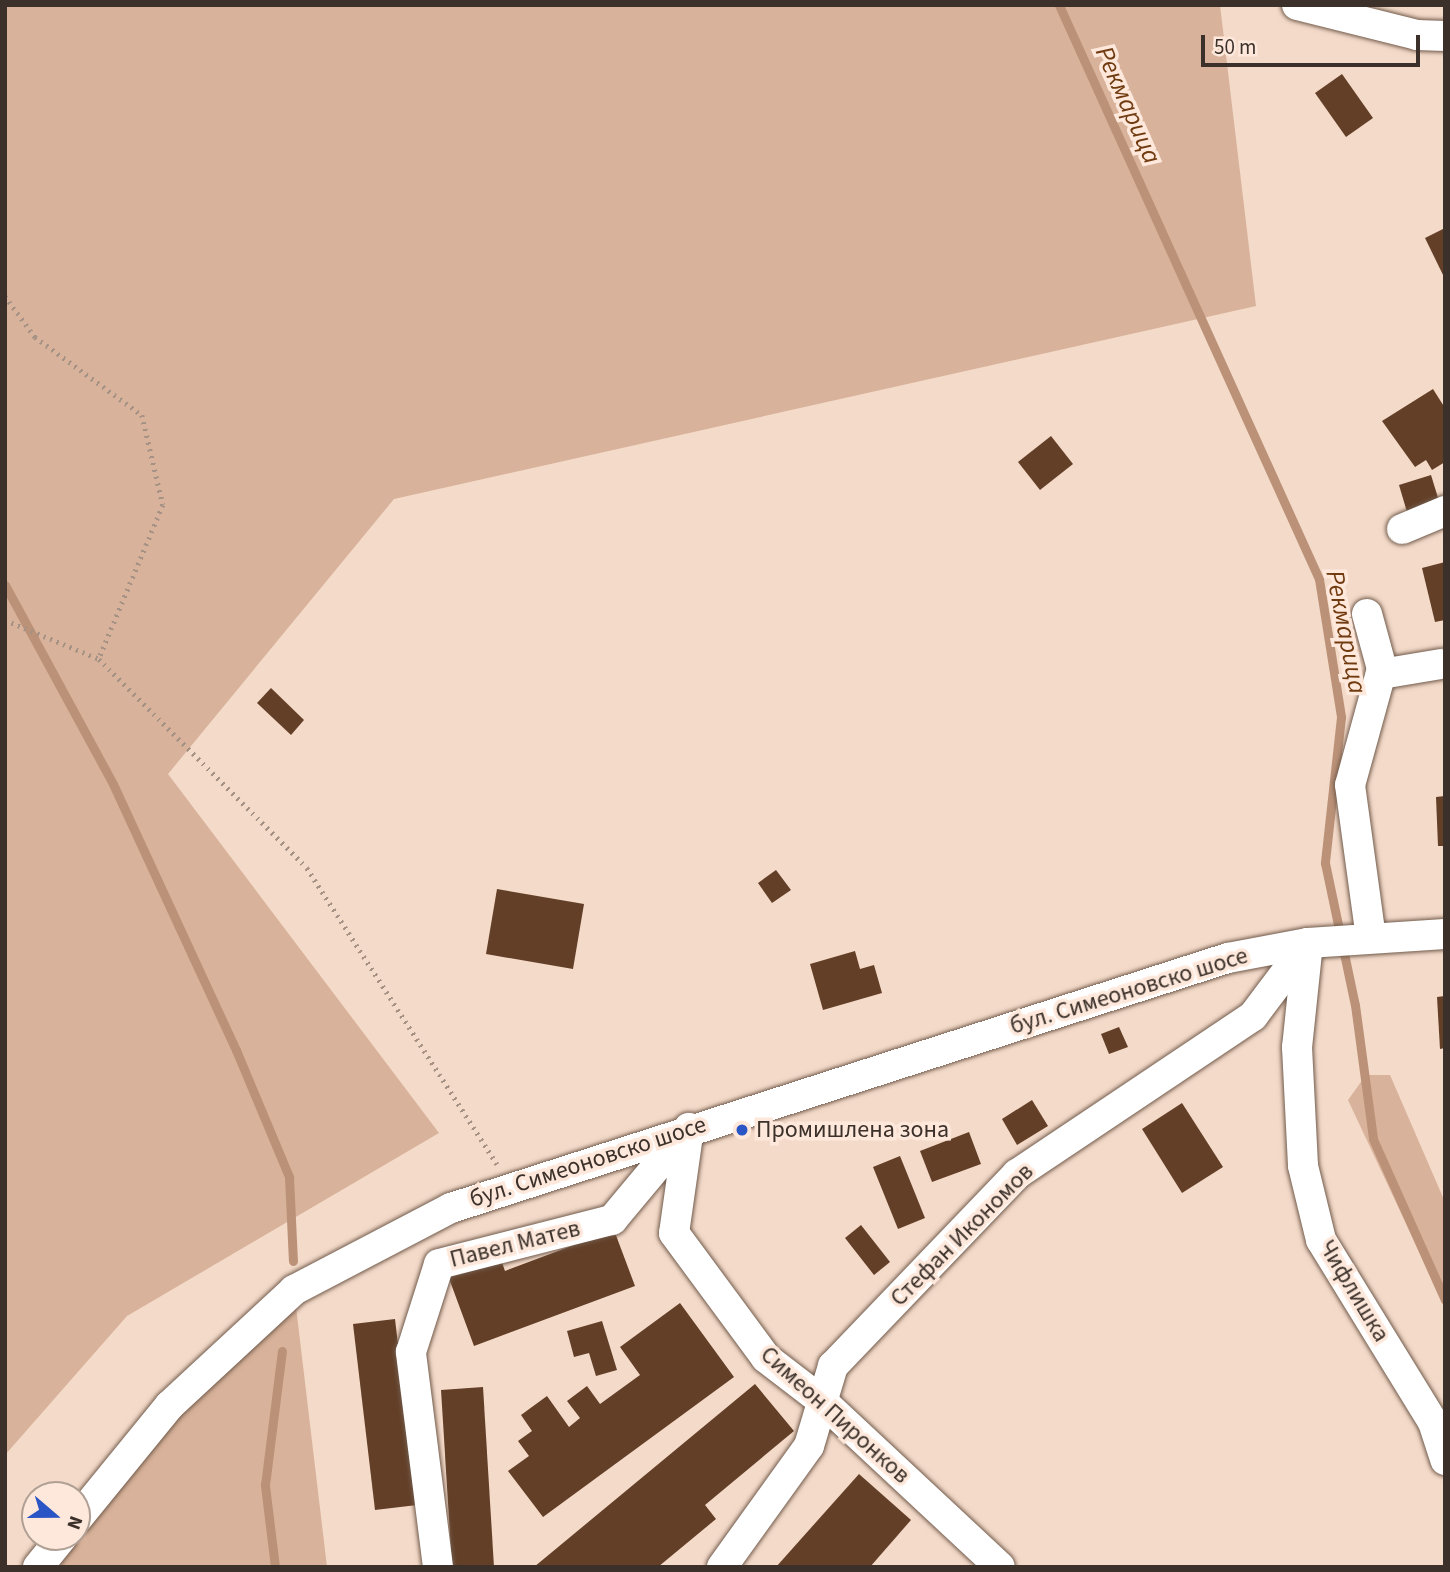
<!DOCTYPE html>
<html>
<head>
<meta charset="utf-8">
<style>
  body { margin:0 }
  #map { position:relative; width:1450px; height:1572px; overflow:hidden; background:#f4dac9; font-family:"Source Sans 3",sans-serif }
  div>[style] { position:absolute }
  .green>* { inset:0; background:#d8b29a }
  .stream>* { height:9px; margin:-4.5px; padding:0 4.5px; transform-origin:4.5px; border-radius:4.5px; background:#bb9278 }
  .building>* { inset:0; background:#633f27 }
  .path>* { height:4.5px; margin-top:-2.25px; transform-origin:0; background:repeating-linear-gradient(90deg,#a59285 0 2px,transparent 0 7px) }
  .roads { filter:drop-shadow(0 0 2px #715b4c) drop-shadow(0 0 2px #715b4c) }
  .minor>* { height:30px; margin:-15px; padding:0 15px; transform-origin:15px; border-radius:15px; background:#fff }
  .dots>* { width:19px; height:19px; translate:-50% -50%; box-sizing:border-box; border:4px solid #fee8db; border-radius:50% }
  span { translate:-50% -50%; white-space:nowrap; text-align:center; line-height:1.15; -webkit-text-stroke:7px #fee8db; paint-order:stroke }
  .street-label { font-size:24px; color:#3b312a }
  .poi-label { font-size:24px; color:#3b312a }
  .left { translate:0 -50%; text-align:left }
  .water-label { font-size:26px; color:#713b11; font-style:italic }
  .frame { position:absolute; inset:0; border:7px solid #3b312a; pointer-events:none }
  .north { position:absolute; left:21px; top:1481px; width:70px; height:70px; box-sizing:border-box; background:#fee8db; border:2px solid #b09f94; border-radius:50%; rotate:110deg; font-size:19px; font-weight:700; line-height:28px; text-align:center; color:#3b312a }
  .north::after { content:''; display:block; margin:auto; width:24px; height:32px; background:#2a56c5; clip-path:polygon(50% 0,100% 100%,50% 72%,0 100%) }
  .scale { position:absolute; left:1201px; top:35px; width:219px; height:32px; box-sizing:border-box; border:4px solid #3b312a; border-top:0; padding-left:9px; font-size:21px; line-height:24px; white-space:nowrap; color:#3b312a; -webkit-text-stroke:5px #fee8db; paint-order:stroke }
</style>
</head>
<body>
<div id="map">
  <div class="green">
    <div style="clip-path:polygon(5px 5px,1220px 5px,1256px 306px,394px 499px,168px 774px,439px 1133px,127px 1316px,5px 1455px)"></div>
    <div style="clip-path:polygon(1366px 1075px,1390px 1075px,1445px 1202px,1445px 1307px,1348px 1100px)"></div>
    <div style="clip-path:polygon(294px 1290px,327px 1567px,38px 1567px,62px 1537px,77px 1537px,77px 1519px)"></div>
  </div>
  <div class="stream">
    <div style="left:1059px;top:5px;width:630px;rotate:65.63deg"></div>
    <div style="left:1319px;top:579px;width:140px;rotate:80.9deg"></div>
    <div style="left:1341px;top:717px;width:147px;rotate:96.3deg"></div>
    <div style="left:1325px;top:863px;width:145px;rotate:78.1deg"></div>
    <div style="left:1355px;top:1005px;width:135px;rotate:82.3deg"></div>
    <div style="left:1373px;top:1139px;width:176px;rotate:65.9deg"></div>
    <div style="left:5px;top:585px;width:226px;rotate:61.5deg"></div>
    <div style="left:113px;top:784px;width:293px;rotate:65.2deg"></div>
    <div style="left:236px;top:1050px;width:138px;rotate:67.3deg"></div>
    <div style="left:289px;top:1177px;width:84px;rotate:87.3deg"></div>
    <div style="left:275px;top:1567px;width:83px;rotate:-97deg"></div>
    <div style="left:265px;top:1485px;width:135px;rotate:-82.8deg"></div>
  </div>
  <div class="building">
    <div style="clip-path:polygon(1342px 74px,1373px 118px,1346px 137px,1315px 93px)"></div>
    <div style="clip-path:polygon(1445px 228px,1445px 279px,1425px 238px)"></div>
    <div style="clip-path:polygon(1433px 389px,1445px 408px,1445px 462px,1432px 470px,1426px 460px,1415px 467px,1382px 421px)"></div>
    <div style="clip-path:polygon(1051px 436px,1073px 464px,1040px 490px,1018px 462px)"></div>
    <div style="clip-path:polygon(1431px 475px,1439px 501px,1407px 512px,1399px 485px)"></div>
    <div style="clip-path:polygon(1445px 562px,1445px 620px,1435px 622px,1422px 568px)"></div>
    <div style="clip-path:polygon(271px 688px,304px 720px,291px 735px,257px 703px)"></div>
    <div style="clip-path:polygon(1445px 796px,1445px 846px,1438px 846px,1436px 797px)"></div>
    <div style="clip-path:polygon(776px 870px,791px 890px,772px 903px,758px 883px)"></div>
    <div style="clip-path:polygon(497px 889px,584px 904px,573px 969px,486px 954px)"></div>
    <div style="clip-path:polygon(855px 951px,860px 969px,874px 965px,882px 993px,823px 1010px,810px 964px)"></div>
    <div style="clip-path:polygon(1445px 996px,1445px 1048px,1440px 1049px,1437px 997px)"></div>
    <div style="clip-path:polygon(1119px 1027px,1128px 1047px,1109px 1054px,1101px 1034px)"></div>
    <div style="clip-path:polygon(1032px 1100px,1048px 1126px,1017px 1145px,1002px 1119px)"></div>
    <div style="clip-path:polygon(1182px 1103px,1223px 1167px,1182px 1193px,1142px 1129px)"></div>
    <div style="clip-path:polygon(969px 1132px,981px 1164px,932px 1182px,920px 1151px)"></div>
    <div style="clip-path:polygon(900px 1156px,925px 1218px,898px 1229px,873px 1167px)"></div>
    <div style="clip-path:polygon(861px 1225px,890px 1262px,874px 1275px,845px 1238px)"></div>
    <div style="clip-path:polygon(614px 1230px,635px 1286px,474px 1346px,447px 1273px,499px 1254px,505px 1271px)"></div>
    <div style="clip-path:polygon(680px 1303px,734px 1377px,543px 1517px,508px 1471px,529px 1456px,518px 1441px,532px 1431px,521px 1415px,547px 1396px,569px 1427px,580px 1418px,567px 1401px,587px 1386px,600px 1404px,640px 1375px,620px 1347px)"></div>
    <div style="clip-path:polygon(395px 1319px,417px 1505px,375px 1510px,353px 1324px)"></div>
    <div style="clip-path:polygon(602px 1321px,617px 1370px,596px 1376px,589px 1353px,574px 1357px,567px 1331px)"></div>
    <div style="clip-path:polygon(755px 1384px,794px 1431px,705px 1505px,716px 1519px,658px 1567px,534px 1567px)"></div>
    <div style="clip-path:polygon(483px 1387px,494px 1567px,452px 1567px,441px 1390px)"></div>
    <div style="clip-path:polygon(859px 1474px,911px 1520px,870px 1567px,776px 1567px)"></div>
  </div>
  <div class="path">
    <div style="left:5px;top:296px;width:51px;rotate:53.8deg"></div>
    <div style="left:35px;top:337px;width:132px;rotate:36.1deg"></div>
    <div style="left:142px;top:415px;width:92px;rotate:76.9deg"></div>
    <div style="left:163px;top:505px;width:167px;rotate:112.6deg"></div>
    <div style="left:5px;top:620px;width:102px;rotate:22.5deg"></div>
    <div style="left:99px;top:659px;width:295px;rotate:45.1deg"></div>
    <div style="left:307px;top:868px;width:352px;rotate:57.3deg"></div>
  </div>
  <div class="roads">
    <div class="minor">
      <div style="left:1297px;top:5px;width:124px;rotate:14deg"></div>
      <div style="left:1417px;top:35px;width:28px;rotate:2deg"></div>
      <div style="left:1402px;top:529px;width:47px;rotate:-22.7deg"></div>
      <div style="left:1367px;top:614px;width:57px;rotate:74.7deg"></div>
      <div style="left:1382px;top:669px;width:120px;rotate:105.4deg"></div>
      <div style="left:1350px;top:785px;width:154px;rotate:82.2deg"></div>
      <div style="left:1381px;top:674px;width:61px;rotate:-9.5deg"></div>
      <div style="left:1308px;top:943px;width:105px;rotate:96deg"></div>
      <div style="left:1297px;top:1047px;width:119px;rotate:87.1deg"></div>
      <div style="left:1303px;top:1166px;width:76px;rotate:76.3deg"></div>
      <div style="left:1321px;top:1240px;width:214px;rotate:58.4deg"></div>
      <div style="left:1433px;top:1422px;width:40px;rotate:72deg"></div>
      <div style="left:689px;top:1128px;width:106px;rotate:98.1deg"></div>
      <div style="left:674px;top:1233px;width:155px;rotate:53.6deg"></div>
      <div style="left:766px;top:1358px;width:71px;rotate:37.5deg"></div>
      <div style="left:822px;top:1401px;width:243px;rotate:43deg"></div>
      <div style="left:77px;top:1519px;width:147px;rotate:-50.8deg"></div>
      <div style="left:170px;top:1405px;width:169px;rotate:-42.8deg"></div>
      <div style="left:294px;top:1290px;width:177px;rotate:-27.6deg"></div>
      <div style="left:451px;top:1208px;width:816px;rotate:-17.84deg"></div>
      <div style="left:1228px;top:958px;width:81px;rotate:-10.6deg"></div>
      <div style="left:1308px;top:943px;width:137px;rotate:-3.8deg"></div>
      <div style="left:38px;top:1567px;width:38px;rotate:-51deg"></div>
      <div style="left:438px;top:1567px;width:217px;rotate:-97.2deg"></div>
      <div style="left:411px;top:1352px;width:92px;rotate:-72.3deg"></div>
      <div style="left:439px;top:1264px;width:179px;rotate:-14.3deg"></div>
      <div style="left:612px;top:1220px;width:120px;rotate:-50.1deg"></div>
      <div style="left:722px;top:1567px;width:149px;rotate:-54.3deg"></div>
      <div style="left:809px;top:1446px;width:84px;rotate:-73.3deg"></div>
      <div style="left:833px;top:1366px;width:266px;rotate:-46.2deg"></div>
      <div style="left:1017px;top:1174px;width:284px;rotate:-33.8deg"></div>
      <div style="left:1253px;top:1016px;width:91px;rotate:-53deg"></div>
    </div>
  </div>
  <div class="dots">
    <div style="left:742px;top:1130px;background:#2a56c5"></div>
  </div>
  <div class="street-label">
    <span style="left:1129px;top:991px;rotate:-17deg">бул. Симеоновско шосе</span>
    <span style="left:588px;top:1162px;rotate:-18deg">бул. Симеоновско шосе</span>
    <span style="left:962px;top:1235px;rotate:-45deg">Стефан Икономов</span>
    <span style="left:515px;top:1244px;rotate:-14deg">Павел Матев</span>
    <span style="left:1354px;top:1291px;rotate:59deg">Чифлишка</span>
    <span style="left:835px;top:1415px;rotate:42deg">Симеон Пиронков</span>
  </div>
  <div class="poi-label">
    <span class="left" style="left:756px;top:1130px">Промишлена зона</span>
  </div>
  <div class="water-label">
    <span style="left:1128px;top:105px;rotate:66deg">Рекмарица</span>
    <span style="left:1346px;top:632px;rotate:79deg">Рекмарица</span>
  </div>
  <div class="frame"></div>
  <div class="north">N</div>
  <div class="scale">50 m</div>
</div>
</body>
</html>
